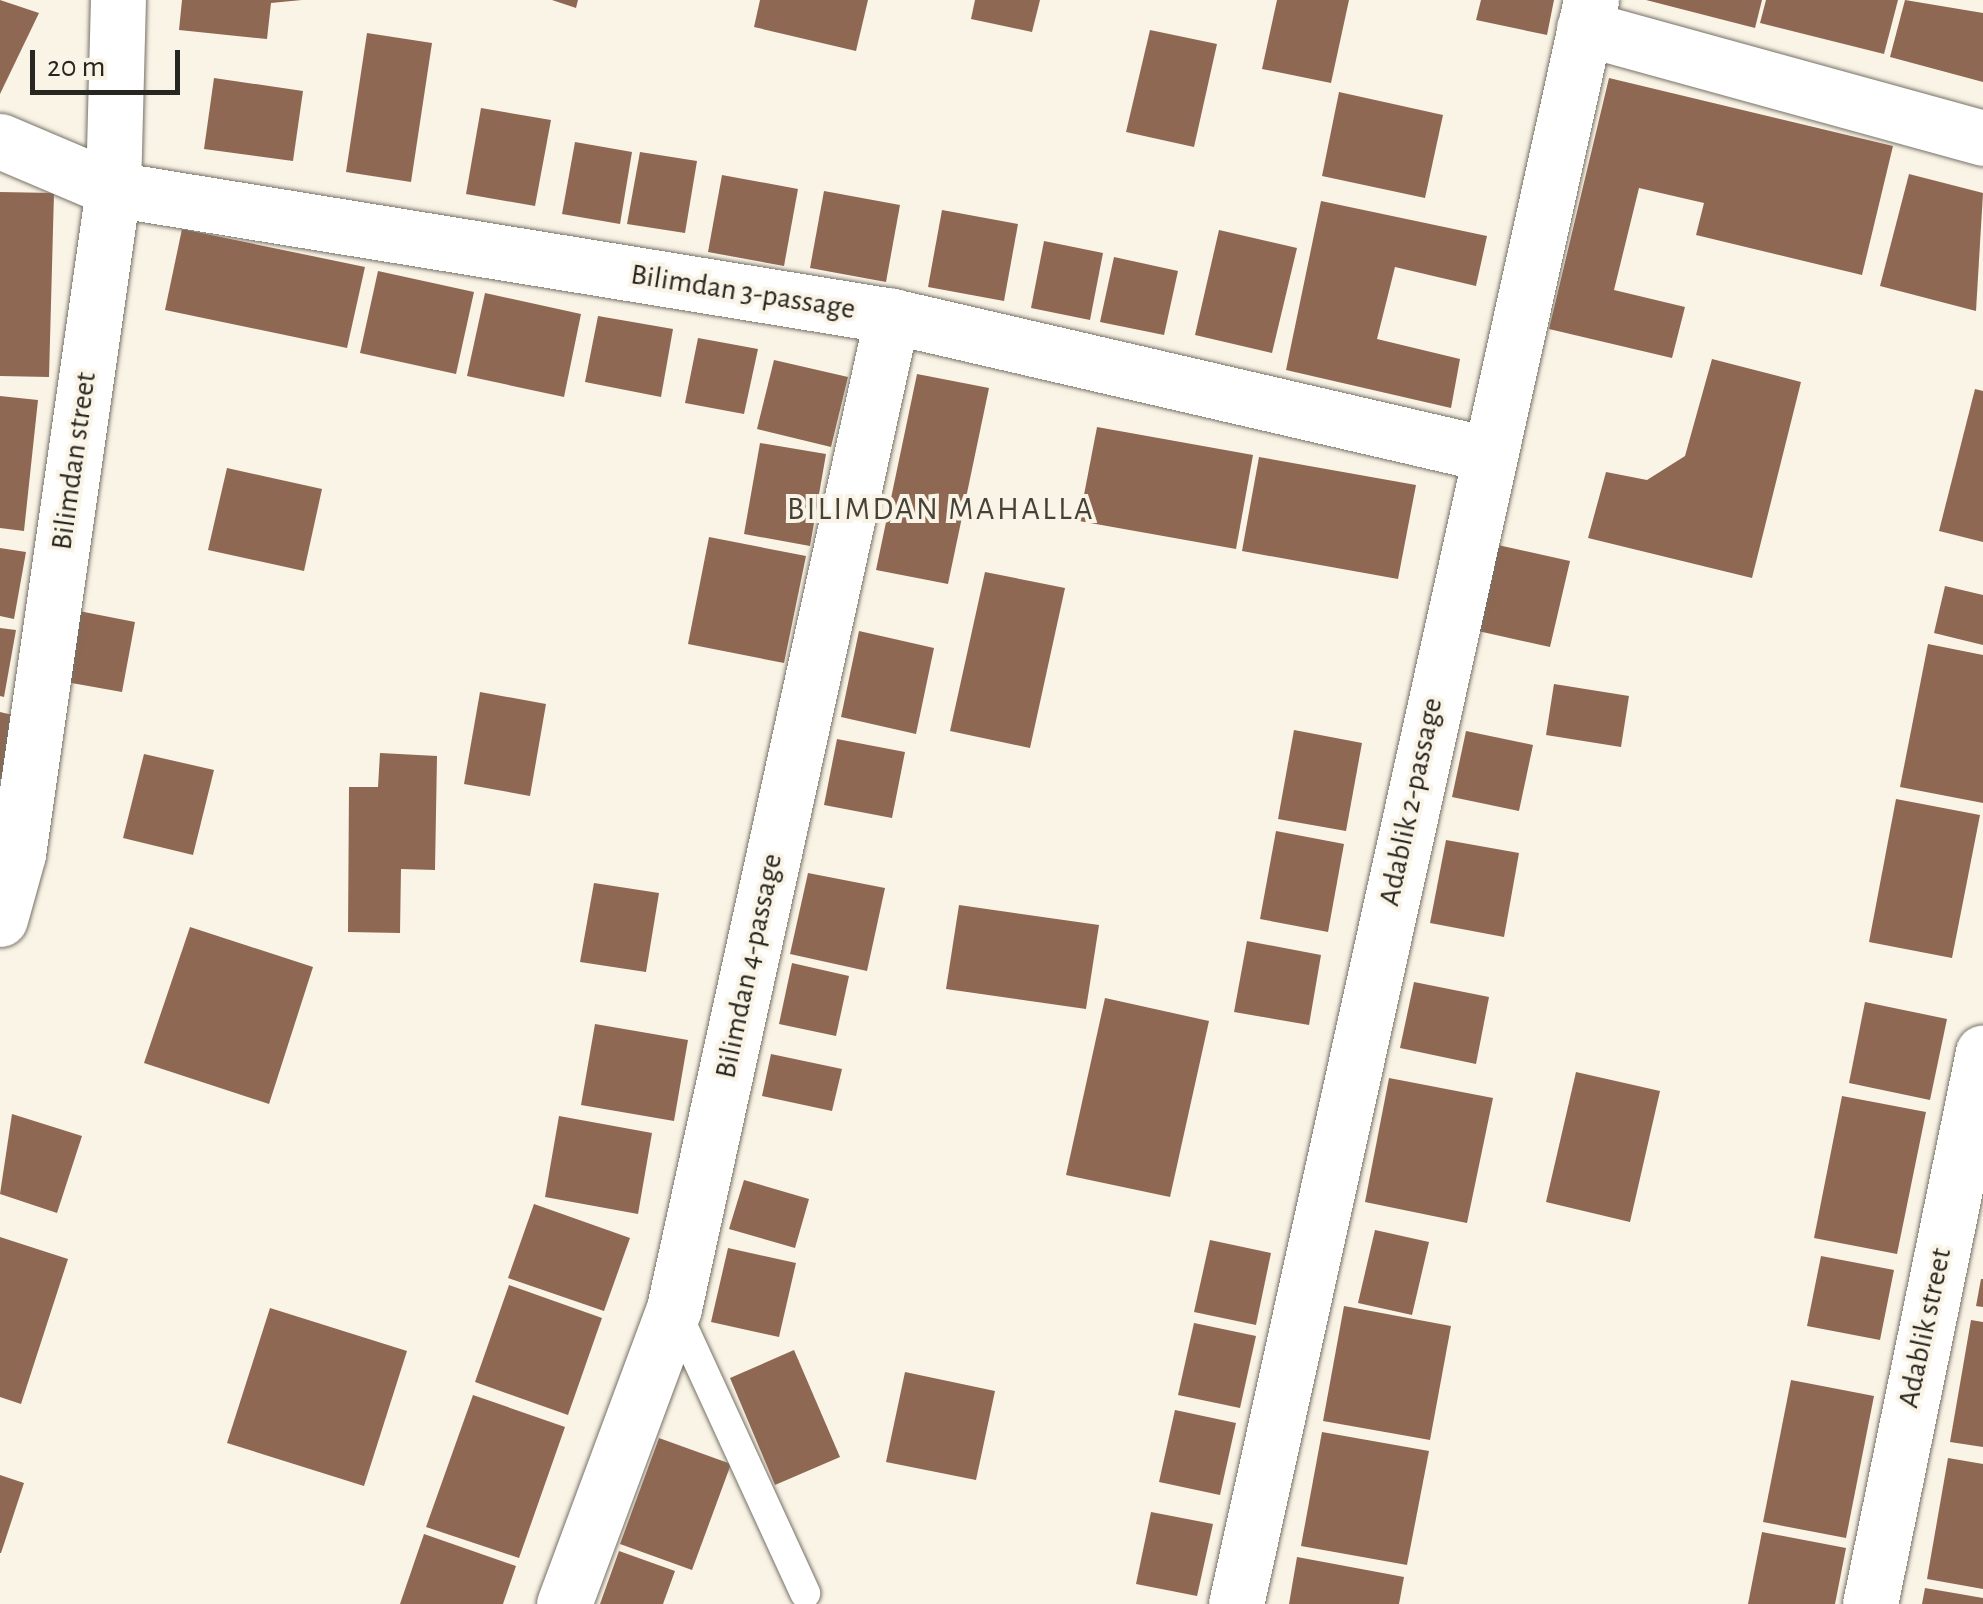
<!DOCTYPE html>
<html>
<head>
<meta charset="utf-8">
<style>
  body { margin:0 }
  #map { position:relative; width:1983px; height:1604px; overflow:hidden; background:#faf4e7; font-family:"Alegreya Sans",sans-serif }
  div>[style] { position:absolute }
  .building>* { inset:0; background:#8f6853 }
  .roads { filter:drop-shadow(0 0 2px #777166) drop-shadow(0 0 2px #777166) }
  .service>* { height:30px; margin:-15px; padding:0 15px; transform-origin:15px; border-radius:15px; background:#fff }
  .minor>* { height:55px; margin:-27.5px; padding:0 27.5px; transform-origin:27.5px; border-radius:27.5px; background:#fff }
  span { translate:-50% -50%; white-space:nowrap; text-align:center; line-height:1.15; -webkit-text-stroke:8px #faf4e7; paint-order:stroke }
  .street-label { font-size:30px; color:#282621 }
  .neighbourhood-label { font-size:32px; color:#474238; letter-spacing:2.5px }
  .scale { position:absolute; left:30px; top:50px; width:150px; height:45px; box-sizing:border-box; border:5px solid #282621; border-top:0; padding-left:12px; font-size:30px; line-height:35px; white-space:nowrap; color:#282621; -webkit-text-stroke:8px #faf4e7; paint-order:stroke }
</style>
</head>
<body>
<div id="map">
  <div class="building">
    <div style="clip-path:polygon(0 0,39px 13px,0 94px)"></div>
    <div style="clip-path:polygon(182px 0,302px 0,271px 3px,267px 39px,179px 30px)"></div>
    <div style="clip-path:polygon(552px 0,578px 0,576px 8px)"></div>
    <div style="clip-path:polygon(760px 0,868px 0,856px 51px,754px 27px)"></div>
    <div style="clip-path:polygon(975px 0,1040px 0,1032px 32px,971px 19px)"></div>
    <div style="clip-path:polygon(1277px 0,1349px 0,1331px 83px,1262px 69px)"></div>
    <div style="clip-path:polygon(1481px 0,1554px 0,1547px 35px,1476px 20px)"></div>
    <div style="clip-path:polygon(1646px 0,1762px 0,1755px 28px)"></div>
    <div style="clip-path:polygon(1766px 0,1898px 0,1884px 54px,1760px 23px)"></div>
    <div style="clip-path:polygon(1905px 0,1983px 13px,1983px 82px,1890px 57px)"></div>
    <div style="clip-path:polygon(1150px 30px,1217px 44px,1194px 147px,1126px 132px)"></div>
    <div style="clip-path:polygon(367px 33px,432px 43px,411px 182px,346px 172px)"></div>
    <div style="clip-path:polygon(214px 78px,303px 91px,293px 161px,204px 149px)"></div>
    <div style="clip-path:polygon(1609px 78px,1893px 146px,1862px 275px,1696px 235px,1704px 203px,1639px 188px,1614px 290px,1685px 307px,1672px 358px,1549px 329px)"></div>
    <div style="clip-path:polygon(1339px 92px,1443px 115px,1425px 198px,1322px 176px)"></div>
    <div style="clip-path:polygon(481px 108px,551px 120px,535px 206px,466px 194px)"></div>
    <div style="clip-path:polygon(575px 142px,632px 152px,620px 224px,562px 214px)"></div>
    <div style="clip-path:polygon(640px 152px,697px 161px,685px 233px,627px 224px)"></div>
    <div style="clip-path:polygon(1909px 174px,1983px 193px,1976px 311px,1880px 286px)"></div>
    <div style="clip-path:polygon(722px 175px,798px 189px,784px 266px,708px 252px)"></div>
    <div style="clip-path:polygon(824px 191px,900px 205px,886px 282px,810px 268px)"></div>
    <div style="clip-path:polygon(0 192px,54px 193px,49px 377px,0 376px)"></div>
    <div style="clip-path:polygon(1321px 201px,1487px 236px,1476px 286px,1395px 267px,1377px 339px,1460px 359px,1451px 408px,1286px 370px)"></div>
    <div style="clip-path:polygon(942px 210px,1018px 224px,1004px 301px,928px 287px)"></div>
    <div style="clip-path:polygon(182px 229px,365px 267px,347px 348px,165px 310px)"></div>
    <div style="clip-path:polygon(1219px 230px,1297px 248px,1272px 353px,1195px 335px)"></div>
    <div style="clip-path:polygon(1044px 241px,1103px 253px,1090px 320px,1031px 308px)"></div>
    <div style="clip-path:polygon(1114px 257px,1178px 271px,1164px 335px,1100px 322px)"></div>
    <div style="clip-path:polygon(378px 271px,474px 292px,456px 374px,360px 353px)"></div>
    <div style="clip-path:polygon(485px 293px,581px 314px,564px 397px,467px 376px)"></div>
    <div style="clip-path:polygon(598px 316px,673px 329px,661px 397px,585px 382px)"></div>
    <div style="clip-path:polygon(698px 338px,758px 349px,744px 414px,685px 403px)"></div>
    <div style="clip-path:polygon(1712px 359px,1801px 382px,1752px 578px,1588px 538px,1606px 472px,1647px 480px,1685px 456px)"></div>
    <div style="clip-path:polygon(774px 360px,848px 377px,831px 447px,757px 429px)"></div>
    <div style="clip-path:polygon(917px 374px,989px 388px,948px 584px,876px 570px)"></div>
    <div style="clip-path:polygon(1975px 389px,1983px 391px,1983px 542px,1939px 531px)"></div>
    <div style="clip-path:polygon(0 396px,38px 400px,24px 531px,0 528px)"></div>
    <div style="clip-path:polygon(1097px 427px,1253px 455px,1236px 549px,1079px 521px)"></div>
    <div style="clip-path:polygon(760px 443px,826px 454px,810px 546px,744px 534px)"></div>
    <div style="clip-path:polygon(1259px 457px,1416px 485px,1398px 579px,1242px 551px)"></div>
    <div style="clip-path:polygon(227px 468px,322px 489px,304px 571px,208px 550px)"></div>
    <div style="clip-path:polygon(709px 537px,806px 556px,784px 663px,688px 644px)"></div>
    <div style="clip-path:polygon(1498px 545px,1570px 561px,1550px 647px,1478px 631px)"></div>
    <div style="clip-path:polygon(0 548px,26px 552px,14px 619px,0 616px)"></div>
    <div style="clip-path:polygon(985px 572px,1065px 588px,1030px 748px,950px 731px)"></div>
    <div style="clip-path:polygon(1945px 586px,1983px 595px,1983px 645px,1934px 633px)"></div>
    <div style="clip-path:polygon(79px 611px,135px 622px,122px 692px,66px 682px)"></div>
    <div style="clip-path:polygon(0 628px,16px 630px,4px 697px,0 696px)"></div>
    <div style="clip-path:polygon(859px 631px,934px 648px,916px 734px,841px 717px)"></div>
    <div style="clip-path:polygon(1928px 644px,1983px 655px,1983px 803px,1900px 787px)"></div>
    <div style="clip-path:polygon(1554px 684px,1629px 696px,1621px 747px,1546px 735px)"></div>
    <div style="clip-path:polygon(480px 692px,546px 704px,530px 796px,464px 784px)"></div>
    <div style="clip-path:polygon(0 712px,17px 716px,1px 779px,0 779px)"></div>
    <div style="clip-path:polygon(1294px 730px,1362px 743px,1346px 831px,1278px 819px)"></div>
    <div style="clip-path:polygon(1466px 731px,1533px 745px,1519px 811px,1452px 797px)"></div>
    <div style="clip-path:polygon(837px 739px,905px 752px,892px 818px,824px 805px)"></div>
    <div style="clip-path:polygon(380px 753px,437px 756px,435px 870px,401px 869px,400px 933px,348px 932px,349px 787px,378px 787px)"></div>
    <div style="clip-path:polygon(144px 754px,214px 770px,193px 855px,123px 838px)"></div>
    <div style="clip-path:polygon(1896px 799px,1980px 815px,1952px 958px,1869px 942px)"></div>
    <div style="clip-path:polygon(1276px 831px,1344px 844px,1328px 932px,1260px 919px)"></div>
    <div style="clip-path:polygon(1446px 840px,1519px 853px,1504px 937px,1430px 923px)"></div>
    <div style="clip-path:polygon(808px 873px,885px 888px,867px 971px,790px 954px)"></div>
    <div style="clip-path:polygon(594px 883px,659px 893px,646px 972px,580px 962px)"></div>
    <div style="clip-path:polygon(959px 905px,1099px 925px,1086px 1009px,946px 989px)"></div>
    <div style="clip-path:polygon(190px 927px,313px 967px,269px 1104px,144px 1063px)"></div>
    <div style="clip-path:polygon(1247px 941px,1321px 955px,1309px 1025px,1234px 1012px)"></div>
    <div style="clip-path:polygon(792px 963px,849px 976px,836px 1036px,779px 1024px)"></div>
    <div style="clip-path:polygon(1414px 982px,1489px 997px,1476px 1064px,1400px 1048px)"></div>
    <div style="clip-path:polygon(1105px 998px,1209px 1021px,1170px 1197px,1066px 1175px)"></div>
    <div style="clip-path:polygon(1865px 1002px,1947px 1019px,1930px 1100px,1849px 1083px)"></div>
    <div style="clip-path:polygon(595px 1024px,688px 1040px,674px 1121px,581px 1105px)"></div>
    <div style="clip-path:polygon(771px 1054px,842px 1069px,832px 1111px,762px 1096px)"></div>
    <div style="clip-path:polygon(1576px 1072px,1660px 1091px,1630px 1222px,1546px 1202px)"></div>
    <div style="clip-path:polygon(1389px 1078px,1493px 1098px,1467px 1223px,1365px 1202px)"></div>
    <div style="clip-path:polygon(1842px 1096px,1926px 1112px,1897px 1254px,1814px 1238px)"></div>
    <div style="clip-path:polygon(12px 1114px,82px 1136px,57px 1213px,0 1194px)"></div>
    <div style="clip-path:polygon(559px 1116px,652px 1133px,638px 1214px,545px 1197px)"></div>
    <div style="clip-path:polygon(744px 1180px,809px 1199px,795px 1248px,729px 1229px)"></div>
    <div style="clip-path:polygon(534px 1204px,630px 1238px,604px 1311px,508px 1278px)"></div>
    <div style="clip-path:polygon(1375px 1230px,1429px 1242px,1412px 1315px,1358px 1303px)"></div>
    <div style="clip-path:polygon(0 1237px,68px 1259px,21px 1404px,0 1397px)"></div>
    <div style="clip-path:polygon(1210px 1240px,1271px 1253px,1256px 1325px,1194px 1312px)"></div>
    <div style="clip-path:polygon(728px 1248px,796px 1263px,779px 1337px,711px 1322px)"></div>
    <div style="clip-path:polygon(1821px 1256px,1894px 1270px,1880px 1340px,1807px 1326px)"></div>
    <div style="clip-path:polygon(1981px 1279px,1983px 1279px,1983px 1307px,1976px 1306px)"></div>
    <div style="clip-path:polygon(509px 1285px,602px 1318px,568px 1415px,475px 1382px)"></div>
    <div style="clip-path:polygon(1344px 1306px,1451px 1326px,1430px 1440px,1323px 1421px)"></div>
    <div style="clip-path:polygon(270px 1308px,407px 1351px,364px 1486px,227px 1443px)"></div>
    <div style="clip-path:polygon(1971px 1320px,1983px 1322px,1983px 1447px,1950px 1442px)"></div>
    <div style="clip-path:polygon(1194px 1323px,1256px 1336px,1240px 1408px,1178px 1395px)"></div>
    <div style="clip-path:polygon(794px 1350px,840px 1457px,775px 1485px,730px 1378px)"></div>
    <div style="clip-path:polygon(905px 1372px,995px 1391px,976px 1480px,886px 1462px)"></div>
    <div style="clip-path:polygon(1791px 1380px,1874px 1396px,1846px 1538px,1763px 1522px)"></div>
    <div style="clip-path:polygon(473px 1395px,565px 1427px,519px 1558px,426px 1527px)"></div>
    <div style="clip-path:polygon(1175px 1410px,1236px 1423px,1220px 1495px,1159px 1482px)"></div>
    <div style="clip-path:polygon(1322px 1432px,1429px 1451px,1407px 1565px,1301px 1546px)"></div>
    <div style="clip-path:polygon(659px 1438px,731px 1464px,692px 1570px,620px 1544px)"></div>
    <div style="clip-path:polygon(1948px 1458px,1983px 1464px,1983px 1589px,1927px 1579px)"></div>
    <div style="clip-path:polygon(0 1475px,24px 1483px,1px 1553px,0 1553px)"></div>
    <div style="clip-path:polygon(1151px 1512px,1213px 1524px,1197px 1596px,1136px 1584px)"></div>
    <div style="clip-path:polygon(1762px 1532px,1846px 1548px,1835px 1604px,1748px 1604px)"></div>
    <div style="clip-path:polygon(424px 1534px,516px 1566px,503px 1604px,400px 1604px)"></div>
    <div style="clip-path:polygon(619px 1551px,675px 1571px,663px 1604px,600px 1604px)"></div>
    <div style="clip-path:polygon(1297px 1557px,1404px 1577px,1399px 1604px,1289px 1604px)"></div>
    <div style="clip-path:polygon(1925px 1588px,1983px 1598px,1983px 1604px,1922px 1604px)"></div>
  </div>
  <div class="roads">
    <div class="service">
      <div style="left:674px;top:1308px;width:314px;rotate:65.3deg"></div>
    </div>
    <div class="minor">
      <div style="left:1584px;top:28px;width:414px;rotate:15.4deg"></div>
      <div style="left:0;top:141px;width:123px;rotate:23deg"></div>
      <div style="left:113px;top:189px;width:789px;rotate:9.26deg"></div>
      <div style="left:892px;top:316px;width:611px;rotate:13.06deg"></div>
      <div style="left:0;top:919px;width:67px;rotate:-74.5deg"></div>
      <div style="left:18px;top:854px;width:672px;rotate:-81.87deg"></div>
      <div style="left:113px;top:189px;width:189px;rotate:-88.5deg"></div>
      <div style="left:564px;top:1604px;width:316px;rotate:-69.6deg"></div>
      <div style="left:674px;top:1308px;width:1016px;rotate:-77.61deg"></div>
      <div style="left:1236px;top:1604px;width:1643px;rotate:-77.52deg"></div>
      <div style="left:1870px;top:1604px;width:563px;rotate:-78.43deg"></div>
    </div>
  </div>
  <div class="street-label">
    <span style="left:743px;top:292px;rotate:9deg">Bilimdan 3-passage</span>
    <span style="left:74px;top:461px;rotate:-82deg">Bilimdan street</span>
    <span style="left:1411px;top:802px;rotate:-78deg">Аdаblik 2-passage</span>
    <span style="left:749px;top:966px;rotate:-78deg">Bilimdan 4-passage</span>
    <span style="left:1925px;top:1328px;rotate:-78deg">Adablik street</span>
  </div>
  <div class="neighbourhood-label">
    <span style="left:941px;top:509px">BILIMDAN MAHALLA</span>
  </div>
  <div class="scale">20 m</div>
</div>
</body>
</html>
